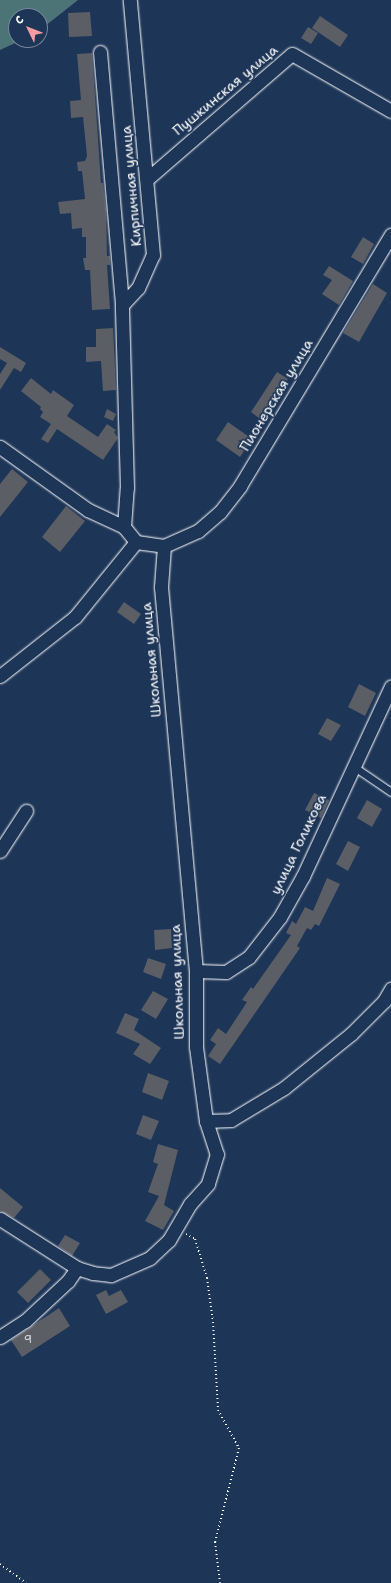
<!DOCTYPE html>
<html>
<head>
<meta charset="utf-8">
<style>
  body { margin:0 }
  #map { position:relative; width:391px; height:1583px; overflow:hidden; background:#1d3557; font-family:"Shantell Sans",sans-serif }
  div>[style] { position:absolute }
  .green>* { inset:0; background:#4c7477 }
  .building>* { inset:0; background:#5b5e65 }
  .path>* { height:2px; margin-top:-1px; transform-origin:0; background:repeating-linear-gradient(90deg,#fff 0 1px,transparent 0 4px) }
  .roads { filter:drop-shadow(0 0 1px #fff) drop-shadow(0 0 1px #fff) }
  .service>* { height:7px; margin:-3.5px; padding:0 3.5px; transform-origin:3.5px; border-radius:3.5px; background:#1d3557 }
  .minor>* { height:13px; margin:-6.5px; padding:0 6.5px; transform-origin:6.5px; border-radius:6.5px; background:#1d3557 }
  span { translate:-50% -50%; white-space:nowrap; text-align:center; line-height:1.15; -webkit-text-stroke:3.5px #1d3557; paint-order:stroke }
  .number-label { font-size:12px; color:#d6d7d8 }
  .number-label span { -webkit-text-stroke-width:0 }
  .street-label { font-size:14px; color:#fff }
  .north { position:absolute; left:8px; top:8px; width:40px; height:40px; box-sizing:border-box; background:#1d3557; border:1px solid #77869a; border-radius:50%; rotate:313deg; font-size:11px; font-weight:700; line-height:16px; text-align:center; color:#fff }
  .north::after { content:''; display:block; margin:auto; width:14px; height:18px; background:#ff9aa2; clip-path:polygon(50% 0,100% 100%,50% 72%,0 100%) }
</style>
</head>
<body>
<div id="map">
  <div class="green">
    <div style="clip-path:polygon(0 0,78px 0,40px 30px,40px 16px,16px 16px,16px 40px,22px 40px,0 50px)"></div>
  </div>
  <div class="building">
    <div style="clip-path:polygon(90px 12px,92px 36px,69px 37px,68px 13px)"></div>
    <div style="clip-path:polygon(320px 16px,348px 35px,340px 47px,312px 28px)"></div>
    <div style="clip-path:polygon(308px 27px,318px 33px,311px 44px,301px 38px)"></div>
    <div style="clip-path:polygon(92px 53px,101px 183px,103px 183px,106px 210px,107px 256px,110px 256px,110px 265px,107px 265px,110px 309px,92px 310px,90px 270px,85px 270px,83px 258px,86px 258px,86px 237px,82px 237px,82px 228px,72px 229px,71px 213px,60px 214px,58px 202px,85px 199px,82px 171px,78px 171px,77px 162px,85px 161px,87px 156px,83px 117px,71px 118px,70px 101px,81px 100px,77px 54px)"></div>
    <div style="clip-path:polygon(363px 237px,374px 244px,363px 264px,351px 257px)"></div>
    <div style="clip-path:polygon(329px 266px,353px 281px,339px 305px,322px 294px,332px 280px,323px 275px)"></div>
    <div style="clip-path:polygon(373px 284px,387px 293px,359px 342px,343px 333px)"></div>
    <div style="clip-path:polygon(113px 328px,116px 390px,103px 391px,101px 361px,86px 362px,86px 347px,96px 347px,96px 329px)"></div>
    <div style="clip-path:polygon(0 347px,26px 363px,21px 372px,14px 368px,0 390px,0 374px,7px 363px,0 359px)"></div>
    <div style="clip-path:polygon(277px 372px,288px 379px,273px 403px,276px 405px,264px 422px,251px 412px)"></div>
    <div style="clip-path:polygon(31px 378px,51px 394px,53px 390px,74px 405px,67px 416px,98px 437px,107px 424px,116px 430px,114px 432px,118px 438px,103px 460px,57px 429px,48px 443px,41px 439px,51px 424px,40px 417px,43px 412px,40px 409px,41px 407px,21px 391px)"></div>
    <div style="clip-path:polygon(107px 409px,116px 414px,113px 421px,104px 417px)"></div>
    <div style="clip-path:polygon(228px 422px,252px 439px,240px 457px,216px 440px)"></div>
    <div style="clip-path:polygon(12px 469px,28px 482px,0 517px,0 484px)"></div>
    <div style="clip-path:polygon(66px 506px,85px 521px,60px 552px,42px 537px)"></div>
    <div style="clip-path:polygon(124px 602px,141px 614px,134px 624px,117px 612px)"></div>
    <div style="clip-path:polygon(359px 684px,376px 693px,365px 716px,348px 707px)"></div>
    <div style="clip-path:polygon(327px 718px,341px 725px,331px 741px,318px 734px)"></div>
    <div style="clip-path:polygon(314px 793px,329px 800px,321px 818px,305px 810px)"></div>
    <div style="clip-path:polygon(367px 800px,382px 809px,372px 827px,357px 818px)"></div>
    <div style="clip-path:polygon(348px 841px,360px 847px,348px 871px,336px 864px)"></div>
    <div style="clip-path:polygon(327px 878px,340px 884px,319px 926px,315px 924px,311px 930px,307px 928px,297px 946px,300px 948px,220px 1064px,208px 1056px,216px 1044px,210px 1040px,218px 1028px,226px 1034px,247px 1002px,242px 1000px,251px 987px,253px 989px,291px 935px,286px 933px,292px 921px,296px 924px,305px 907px,313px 911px)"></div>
    <div style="clip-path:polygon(171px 929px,172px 948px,155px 950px,154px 930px)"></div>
    <div style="clip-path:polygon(148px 958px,166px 964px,161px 979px,143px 972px)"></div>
    <div style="clip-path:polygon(153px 991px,168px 999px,156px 1019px,141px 1010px)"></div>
    <div style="clip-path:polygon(125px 1013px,139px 1019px,134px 1030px,161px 1048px,150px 1064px,133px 1054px,140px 1044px,116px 1033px)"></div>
    <div style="clip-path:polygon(148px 1073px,169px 1081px,162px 1100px,142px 1092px)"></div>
    <div style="clip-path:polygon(143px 1115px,159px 1121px,151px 1140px,136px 1134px)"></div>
    <div style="clip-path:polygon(158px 1144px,178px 1150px,164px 1205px,174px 1211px,163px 1230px,145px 1221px,159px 1196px,148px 1192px,158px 1164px,153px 1162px)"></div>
    <div style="clip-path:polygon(0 1188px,23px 1207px,14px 1218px,0 1211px)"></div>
    <div style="clip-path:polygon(65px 1235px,80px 1243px,72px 1256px,58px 1246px)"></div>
    <div style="clip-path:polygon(40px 1269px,51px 1280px,28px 1303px,17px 1292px)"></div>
    <div style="clip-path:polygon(106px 1290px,109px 1296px,121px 1290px,128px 1302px,106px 1314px,96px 1295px)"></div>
    <div style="clip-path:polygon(59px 1308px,70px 1326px,22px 1357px,11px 1340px)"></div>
  </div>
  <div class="path">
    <div style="left:186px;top:1234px;width:10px;rotate:29deg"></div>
    <div style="left:195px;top:1239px;width:41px;rotate:72.9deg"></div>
    <div style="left:207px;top:1278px;width:44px;rotate:82.2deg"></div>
    <div style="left:213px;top:1322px;width:88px;rotate:86.7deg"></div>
    <div style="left:218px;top:1410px;width:43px;rotate:61.1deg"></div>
    <div style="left:239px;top:1448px;width:97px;rotate:104.3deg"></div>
    <div style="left:215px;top:1542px;width:41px;rotate:83deg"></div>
    <div style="left:0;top:1564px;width:32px;rotate:36deg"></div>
  </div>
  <div class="roads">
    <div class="service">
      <div style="left:353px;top:766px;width:46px;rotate:34.4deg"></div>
    </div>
    <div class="minor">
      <div style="left:100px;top:52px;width:254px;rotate:85deg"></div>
      <div style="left:147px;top:179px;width:191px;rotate:-40.8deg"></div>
      <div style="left:292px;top:54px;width:114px;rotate:29.9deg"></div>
      <div style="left:0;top:447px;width:108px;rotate:35.6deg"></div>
      <div style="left:88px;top:510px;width:40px;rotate:25deg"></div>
      <div style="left:124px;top:527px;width:19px;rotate:51deg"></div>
      <div style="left:136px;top:542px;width:28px;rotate:8deg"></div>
      <div style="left:164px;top:546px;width:41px;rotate:94.2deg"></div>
      <div style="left:161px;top:587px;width:386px;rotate:84.8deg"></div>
      <div style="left:196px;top:971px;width:76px;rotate:90deg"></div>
      <div style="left:196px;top:1047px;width:75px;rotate:82.3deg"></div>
      <div style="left:206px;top:1121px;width:35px;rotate:72deg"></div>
      <div style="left:217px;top:1154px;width:31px;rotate:107deg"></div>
      <div style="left:208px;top:1184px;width:27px;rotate:132deg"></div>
      <div style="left:190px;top:1204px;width:42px;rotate:120.3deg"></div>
      <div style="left:169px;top:1240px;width:26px;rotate:137deg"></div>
      <div style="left:150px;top:1258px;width:43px;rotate:156.4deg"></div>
      <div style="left:111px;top:1275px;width:18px;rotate:-174deg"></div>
      <div style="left:93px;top:1273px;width:17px;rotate:-163deg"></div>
      <div style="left:77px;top:1268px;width:91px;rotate:-147.5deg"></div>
      <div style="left:124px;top:527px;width:39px;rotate:-86deg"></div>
      <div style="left:127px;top:488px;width:183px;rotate:-91.6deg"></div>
      <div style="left:122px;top:305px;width:23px;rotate:-47deg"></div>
      <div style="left:138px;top:288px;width:36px;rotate:-66deg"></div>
      <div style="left:153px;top:255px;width:256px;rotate:-95.2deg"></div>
      <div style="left:164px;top:546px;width:37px;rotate:-24deg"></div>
      <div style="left:198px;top:531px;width:29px;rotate:-41deg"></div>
      <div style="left:220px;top:512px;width:33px;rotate:-52deg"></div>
      <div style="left:240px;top:486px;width:293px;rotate:-59deg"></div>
      <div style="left:0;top:676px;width:95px;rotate:-38.2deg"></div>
      <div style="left:75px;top:617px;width:97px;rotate:-50.9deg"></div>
      <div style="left:0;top:851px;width:48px;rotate:-57deg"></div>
      <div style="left:196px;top:971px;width:30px;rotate:2deg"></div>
      <div style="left:226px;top:972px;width:27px;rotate:-33deg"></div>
      <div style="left:249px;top:957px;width:51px;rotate:-52.2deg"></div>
      <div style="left:280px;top:917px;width:47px;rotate:-60.7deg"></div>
      <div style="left:303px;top:876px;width:209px;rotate:-65.1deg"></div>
      <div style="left:206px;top:1121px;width:25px;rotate:-2deg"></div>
      <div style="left:231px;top:1120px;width:62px;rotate:-31.1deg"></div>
      <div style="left:284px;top:1088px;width:86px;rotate:-38.9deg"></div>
      <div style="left:351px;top:1034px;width:47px;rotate:-45deg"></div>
      <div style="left:384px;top:1001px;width:14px;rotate:-60deg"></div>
      <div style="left:0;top:1337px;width:30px;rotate:-33deg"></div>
      <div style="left:25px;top:1321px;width:59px;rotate:-42.9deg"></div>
      <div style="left:68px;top:1281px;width:16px;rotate:-55deg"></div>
    </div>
  </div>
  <div class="number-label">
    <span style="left:28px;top:1340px">9</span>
  </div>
  <div class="street-label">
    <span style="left:225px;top:90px;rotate:-40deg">Пушкинская улица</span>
    <span style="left:131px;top:186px;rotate:-95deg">Кирпичная улица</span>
    <span style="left:276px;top:395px;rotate:-59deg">Пионерская улица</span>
    <span style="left:151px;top:660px;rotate:-95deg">Школьная улица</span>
    <span style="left:298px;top:844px;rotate:-64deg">улица Голикова</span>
    <span style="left:177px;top:982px;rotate:-92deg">Школьная улица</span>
  </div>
  <div class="north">С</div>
</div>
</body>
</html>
